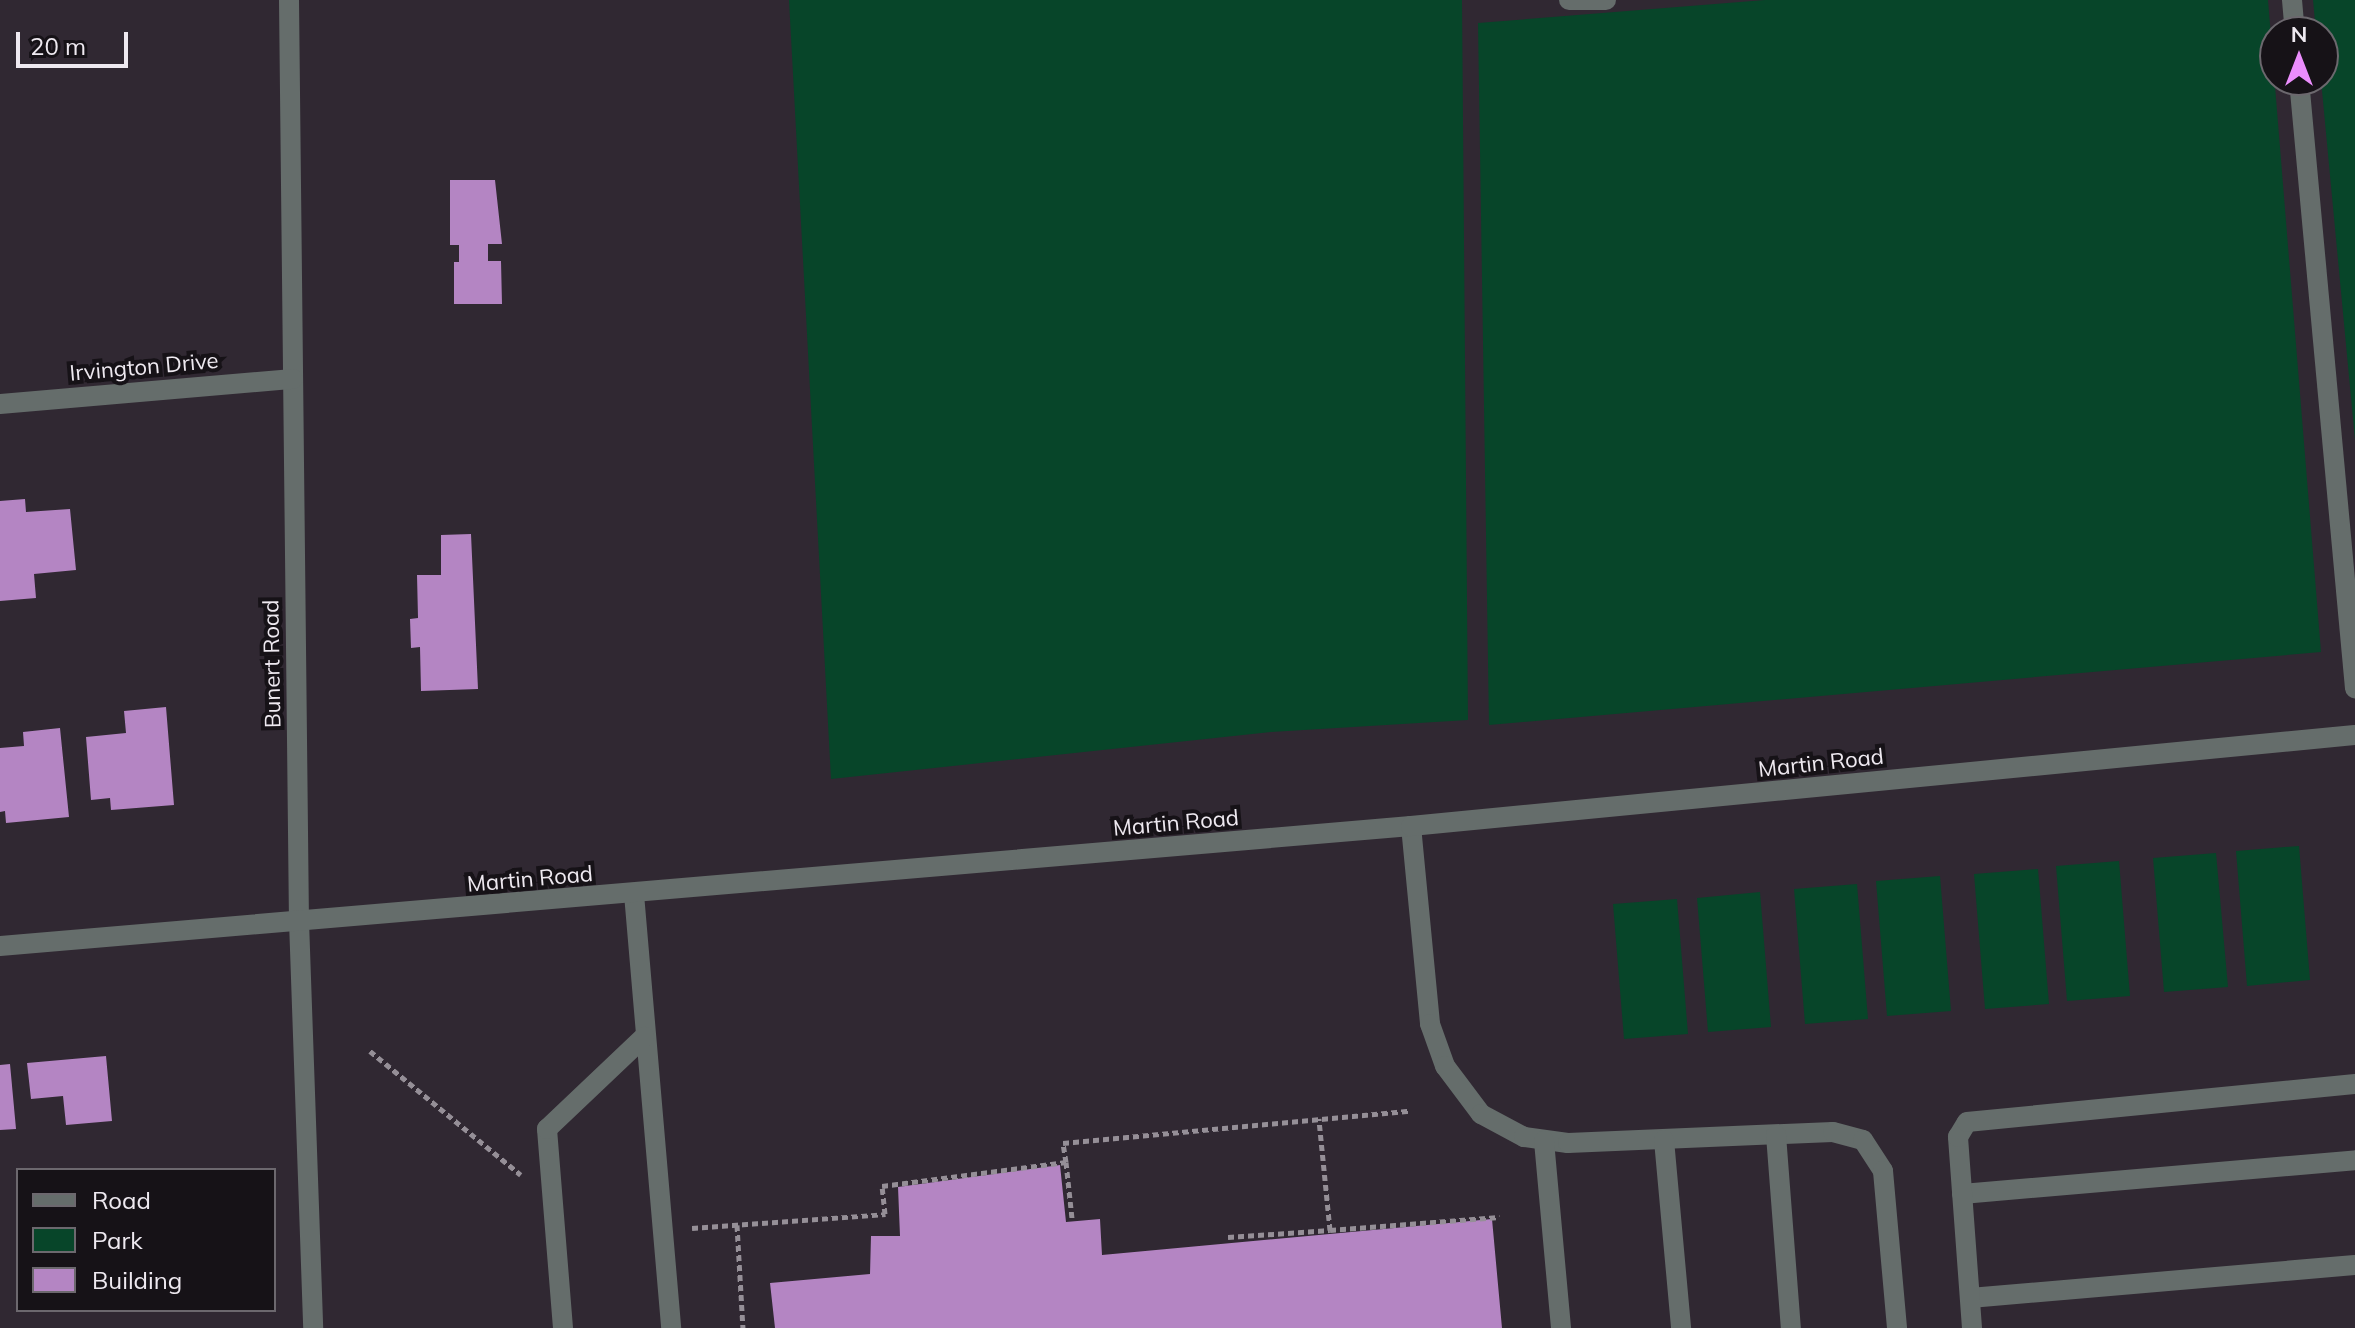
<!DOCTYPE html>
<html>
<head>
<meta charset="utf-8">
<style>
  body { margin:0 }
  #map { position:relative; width:2355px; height:1328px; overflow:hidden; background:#302832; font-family:Mulish,sans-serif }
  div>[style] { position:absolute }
  .green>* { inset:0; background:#074529 }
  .building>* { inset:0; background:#b485c3 }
  .path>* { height:5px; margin-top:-2.5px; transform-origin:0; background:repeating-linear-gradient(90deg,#958f97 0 6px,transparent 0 10px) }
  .minor>* { height:20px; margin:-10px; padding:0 10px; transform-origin:10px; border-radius:10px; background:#656d6b }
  span { translate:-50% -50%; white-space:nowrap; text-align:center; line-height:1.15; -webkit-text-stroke:8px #161217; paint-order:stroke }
  .street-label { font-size:22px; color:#eee9f0 }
  .legend { position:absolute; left:16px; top:1168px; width:260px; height:144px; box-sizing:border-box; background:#161217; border:2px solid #6c686e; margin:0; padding:10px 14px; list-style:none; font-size:24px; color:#eee9f0 }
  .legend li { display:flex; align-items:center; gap:16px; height:40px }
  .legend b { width:40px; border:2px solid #6c686e }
  .north { position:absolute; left:2259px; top:16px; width:80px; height:80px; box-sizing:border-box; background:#161217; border:2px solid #6c686e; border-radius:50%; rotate:0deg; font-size:22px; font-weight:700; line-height:32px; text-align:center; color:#eee9f0 }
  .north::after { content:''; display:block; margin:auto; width:28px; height:36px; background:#eb8dfc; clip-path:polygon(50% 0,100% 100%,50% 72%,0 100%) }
  .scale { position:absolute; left:16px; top:32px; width:112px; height:36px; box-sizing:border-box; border:4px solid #eee9f0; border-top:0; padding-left:10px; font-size:24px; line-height:28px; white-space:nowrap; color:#eee9f0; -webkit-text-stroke:6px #161217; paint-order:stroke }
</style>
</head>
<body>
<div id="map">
  <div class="green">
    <div style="clip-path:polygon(789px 0,1462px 0,1468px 720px,1271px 732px,831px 779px)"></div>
    <div style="clip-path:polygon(1765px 0,2268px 0,2321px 652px,1489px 725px,1478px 23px)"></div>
    <div style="clip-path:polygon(2313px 0,2355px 0,2355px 440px,2321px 80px,2323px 32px,2316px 32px)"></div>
    <div style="clip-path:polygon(2299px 846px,2310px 980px,2247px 986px,2236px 851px)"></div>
    <div style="clip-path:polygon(2216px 853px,2228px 987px,2164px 992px,2153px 858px)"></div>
    <div style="clip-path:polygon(2119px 861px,2130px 996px,2067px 1001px,2056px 866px)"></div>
    <div style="clip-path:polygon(2038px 869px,2049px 1004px,1985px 1009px,1974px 874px)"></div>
    <div style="clip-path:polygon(1940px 876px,1951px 1011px,1887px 1016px,1876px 881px)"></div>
    <div style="clip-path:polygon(1857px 884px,1868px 1019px,1805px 1024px,1794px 889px)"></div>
    <div style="clip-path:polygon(1760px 892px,1771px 1027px,1708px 1032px,1697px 898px)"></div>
    <div style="clip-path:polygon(1677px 899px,1688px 1034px,1624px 1039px,1613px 904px)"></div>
  </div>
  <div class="building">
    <div style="clip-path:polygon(450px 180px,495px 180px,502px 244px,488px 244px,488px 261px,501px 261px,502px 304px,454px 304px,454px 262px,459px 262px,459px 245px,450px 245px)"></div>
    <div style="clip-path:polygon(25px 499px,26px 512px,70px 509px,76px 570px,34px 574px,36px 598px,0 601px,0 501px)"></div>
    <div style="clip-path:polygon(471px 534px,478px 689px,421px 691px,420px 647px,411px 648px,410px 619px,418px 618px,417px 575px,441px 575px,441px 535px)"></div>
    <div style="clip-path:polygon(166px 707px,174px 805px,111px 810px,110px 798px,91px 800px,86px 737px,126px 733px,124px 711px)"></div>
    <div style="clip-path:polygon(60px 728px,69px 817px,6px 823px,5px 811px,0 812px,0 748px,24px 746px,23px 732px)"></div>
    <div style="clip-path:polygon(106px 1056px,112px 1121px,66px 1125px,63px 1096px,31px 1099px,27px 1063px)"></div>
    <div style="clip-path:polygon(10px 1064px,16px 1129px,0 1130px,0 1065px)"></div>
    <div style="clip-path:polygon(1060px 1165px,1066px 1222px,1100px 1219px,1102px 1255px,1492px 1219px,1502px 1328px,775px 1328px,770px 1283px,870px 1274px,871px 1236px,900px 1236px,898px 1187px)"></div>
  </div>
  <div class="path">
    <div style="left:370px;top:1051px;width:195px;rotate:39.4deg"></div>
    <div style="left:1066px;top:1162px;width:56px;rotate:83.9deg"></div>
    <div style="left:737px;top:1225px;width:103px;rotate:86.7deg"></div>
    <div style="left:692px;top:1228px;width:194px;rotate:-4.1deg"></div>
    <div style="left:885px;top:1214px;width:28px;rotate:-96deg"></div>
    <div style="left:882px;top:1186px;width:186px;rotate:-7.4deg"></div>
    <div style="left:1066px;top:1162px;width:19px;rotate:-99deg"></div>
    <div style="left:1063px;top:1143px;width:348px;rotate:-5.3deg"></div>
    <div style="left:1330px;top:1230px;width:170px;rotate:-4.4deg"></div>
    <div style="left:1228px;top:1237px;width:102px;rotate:-3.9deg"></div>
    <div style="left:1330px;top:1230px;width:112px;rotate:-95.7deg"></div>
  </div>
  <div class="minor">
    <div style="left:289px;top:0;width:921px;rotate:89.38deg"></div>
    <div style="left:299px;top:921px;width:407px;rotate:88deg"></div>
    <div style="left:1569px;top:0;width:37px"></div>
    <div style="left:2292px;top:0;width:32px;rotate:85deg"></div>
    <div style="left:2299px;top:80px;width:611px;rotate:84.74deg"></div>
    <div style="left:0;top:404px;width:294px;rotate:-4.9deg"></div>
    <div style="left:1411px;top:826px;width:199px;rotate:84.5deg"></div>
    <div style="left:1430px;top:1024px;width:45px;rotate:70.3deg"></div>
    <div style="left:1445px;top:1066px;width:60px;rotate:53.1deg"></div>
    <div style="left:1481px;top:1114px;width:49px;rotate:28.1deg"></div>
    <div style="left:1524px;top:1137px;width:44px;rotate:7.8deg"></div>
    <div style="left:1568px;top:1143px;width:265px;rotate:-2.4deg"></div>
    <div style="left:1833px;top:1132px;width:31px;rotate:15deg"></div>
    <div style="left:1863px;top:1140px;width:37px;rotate:57deg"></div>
    <div style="left:1883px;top:1171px;width:158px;rotate:84.9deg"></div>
    <div style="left:634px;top:894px;width:436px;rotate:85.1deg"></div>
    <div style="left:0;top:946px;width:1416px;rotate:-4.86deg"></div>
    <div style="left:1411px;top:826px;width:948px;rotate:-5.51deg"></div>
    <div style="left:1776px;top:1135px;width:194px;rotate:85.6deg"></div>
    <div style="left:1664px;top:1140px;width:189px;rotate:84.8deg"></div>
    <div style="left:1544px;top:1141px;width:188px;rotate:84.8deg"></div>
    <div style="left:1962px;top:1194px;width:394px;rotate:-4.9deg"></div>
    <div style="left:1970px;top:1298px;width:386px;rotate:-4.9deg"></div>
    <div style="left:563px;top:1328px;width:200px;rotate:-94.6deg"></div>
    <div style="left:547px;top:1129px;width:134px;rotate:-43.5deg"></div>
    <div style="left:1972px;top:1328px;width:192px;rotate:-94.2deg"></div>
    <div style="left:1958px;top:1137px;width:17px;rotate:-59deg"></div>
    <div style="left:1967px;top:1122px;width:390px;rotate:-5.6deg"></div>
  </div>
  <div class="street-label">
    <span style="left:144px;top:367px;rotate:-5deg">Irvington Drive</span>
    <span style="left:272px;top:664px;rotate:-91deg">Bunert Road</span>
    <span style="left:1821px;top:763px;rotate:-6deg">Martin Road</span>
    <span style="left:1176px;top:823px;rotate:-5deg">Martin Road</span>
    <span style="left:530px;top:879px;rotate:-5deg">Martin Road</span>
  </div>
  <ul class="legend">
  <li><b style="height:10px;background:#656d6b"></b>Road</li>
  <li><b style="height:22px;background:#074529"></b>Park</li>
  <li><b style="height:22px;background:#b485c3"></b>Building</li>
  </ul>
  <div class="north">N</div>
  <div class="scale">20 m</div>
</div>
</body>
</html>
